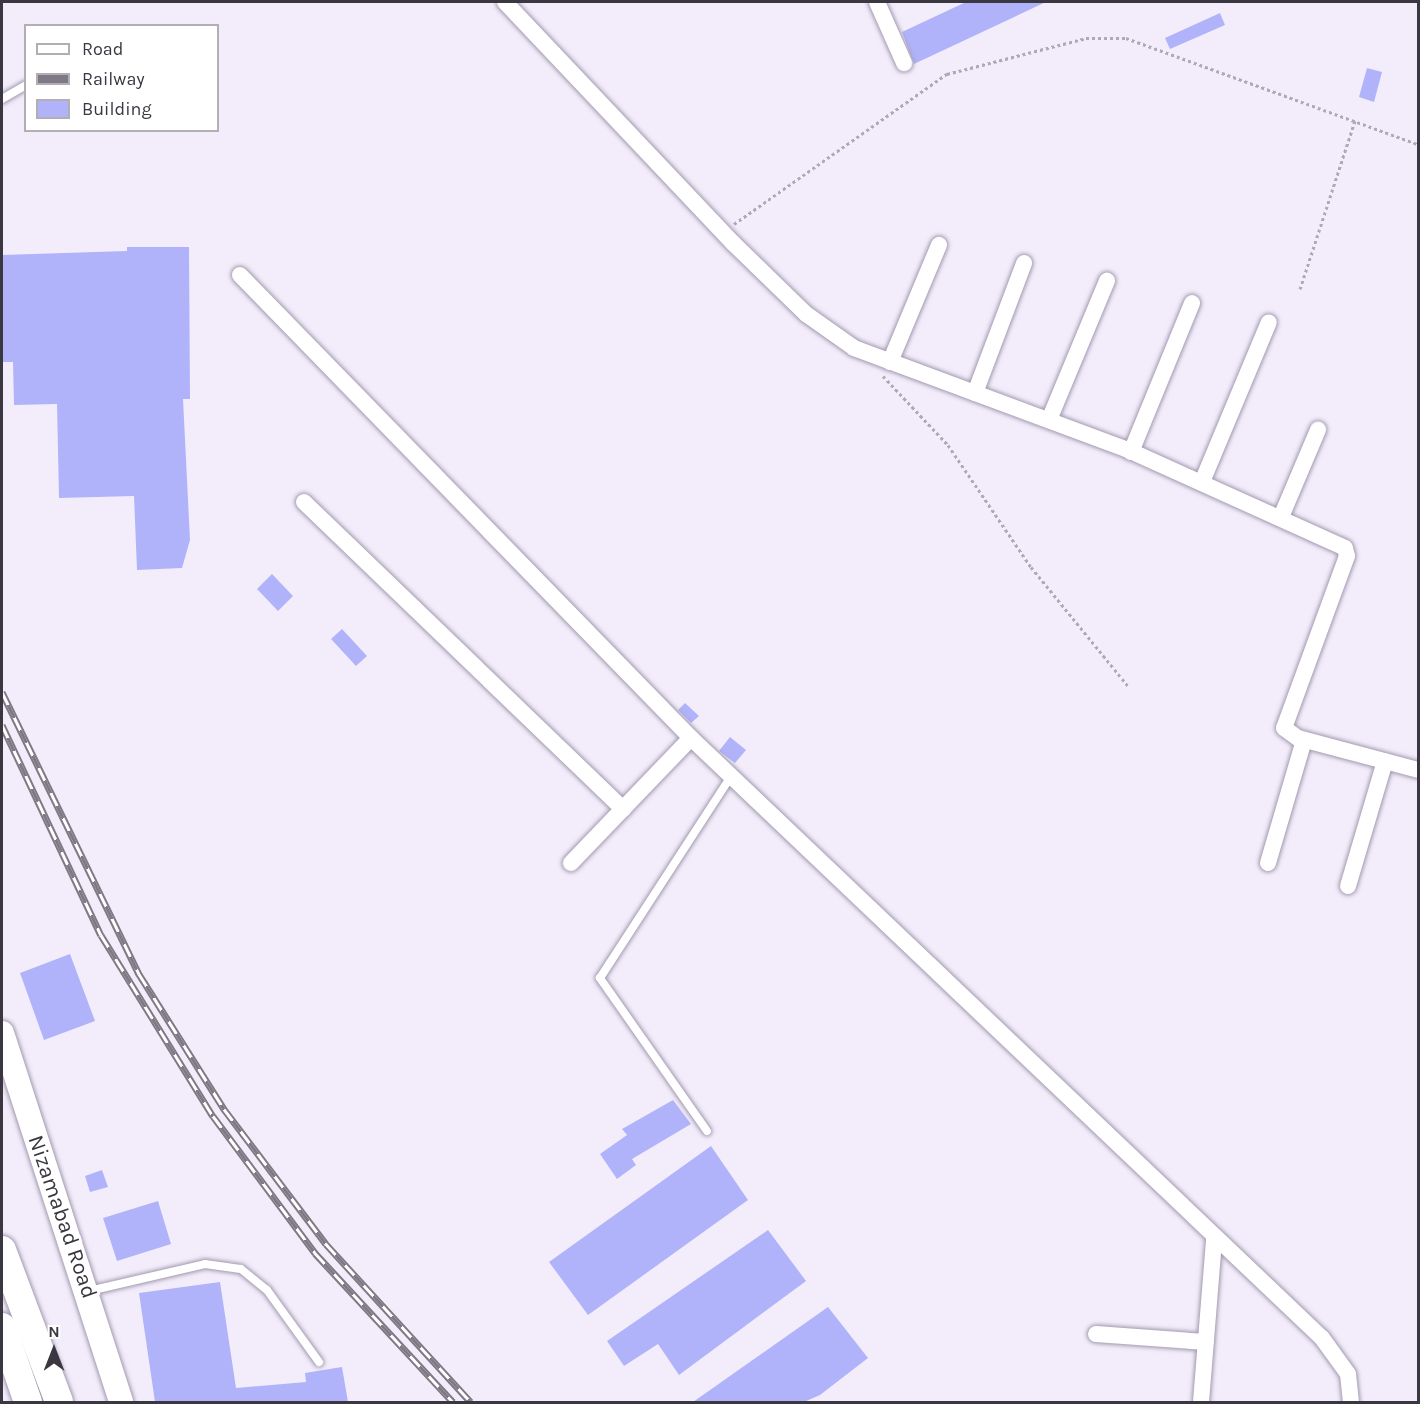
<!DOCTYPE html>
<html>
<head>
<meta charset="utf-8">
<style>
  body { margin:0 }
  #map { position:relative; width:1420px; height:1404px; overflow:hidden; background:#f3edfb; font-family:Karla,sans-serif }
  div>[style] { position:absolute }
  .building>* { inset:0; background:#b0b3fa }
  .path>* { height:3px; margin-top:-1.5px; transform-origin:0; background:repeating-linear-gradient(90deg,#aea9b5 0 3px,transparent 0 6px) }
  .roads { filter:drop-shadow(0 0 2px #a299af) drop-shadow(0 0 2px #a299af) }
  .service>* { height:8px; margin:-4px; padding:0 4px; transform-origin:4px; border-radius:4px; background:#fff }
  .minor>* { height:16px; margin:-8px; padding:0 8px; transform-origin:8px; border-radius:8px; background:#fff }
  .secondary>* { height:24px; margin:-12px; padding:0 12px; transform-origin:12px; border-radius:12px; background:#fff }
  .trunk>* { height:28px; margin:-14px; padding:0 14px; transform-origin:14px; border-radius:14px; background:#fff }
  .rail>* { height:7px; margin-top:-3.5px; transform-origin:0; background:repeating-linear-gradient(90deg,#fff 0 14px,#7e7984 0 28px); box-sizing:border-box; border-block:2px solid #7e7984 }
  span { translate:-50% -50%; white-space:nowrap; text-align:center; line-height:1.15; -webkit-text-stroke:5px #fff; paint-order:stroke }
  .street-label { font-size:22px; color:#3b3740 }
  .frame { position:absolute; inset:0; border:3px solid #3b3740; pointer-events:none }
  .legend { position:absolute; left:24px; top:24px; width:195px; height:108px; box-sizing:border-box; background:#fff; border:2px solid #b1afb3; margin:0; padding:8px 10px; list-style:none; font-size:18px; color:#3b3740 }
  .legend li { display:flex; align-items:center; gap:12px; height:30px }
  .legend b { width:30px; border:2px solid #b1afb3 }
  .north { position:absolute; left:24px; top:1320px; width:60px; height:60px; -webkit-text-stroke:4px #fff; paint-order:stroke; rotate:0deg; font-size:16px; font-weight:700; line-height:24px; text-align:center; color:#3b3740 }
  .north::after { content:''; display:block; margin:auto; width:21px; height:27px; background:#3b3740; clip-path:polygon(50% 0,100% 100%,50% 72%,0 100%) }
</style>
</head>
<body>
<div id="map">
  <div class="building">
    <div style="clip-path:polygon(966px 2px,1046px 2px,914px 64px,902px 32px)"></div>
    <div style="clip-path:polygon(1220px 13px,1225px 25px,1170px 49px,1165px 38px)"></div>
    <div style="clip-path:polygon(1367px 68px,1382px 72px,1374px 102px,1359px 97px)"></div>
    <div style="clip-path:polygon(127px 247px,189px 247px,190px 399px,183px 399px,190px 540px,182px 568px,137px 570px,134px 496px,59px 498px,57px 404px,14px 405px,13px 362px,2px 362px,2px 255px,127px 251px)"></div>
    <div style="clip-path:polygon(272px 574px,293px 596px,278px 611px,257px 589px)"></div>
    <div style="clip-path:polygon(342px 629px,367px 656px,356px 666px,331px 639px)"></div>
    <div style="clip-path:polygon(685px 703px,699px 716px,691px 723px,678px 710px)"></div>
    <div style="clip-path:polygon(730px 737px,746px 750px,735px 763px,719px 751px)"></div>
    <div style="clip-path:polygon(70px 954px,95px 1021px,44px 1040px,20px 973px)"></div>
    <div style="clip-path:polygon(673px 1100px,691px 1124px,632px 1159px,636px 1165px,617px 1179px,600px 1154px,627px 1135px,622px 1129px)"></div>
    <div style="clip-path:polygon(711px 1146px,748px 1200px,588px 1315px,549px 1262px)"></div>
    <div style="clip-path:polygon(102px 1170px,108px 1187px,90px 1192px,85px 1176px)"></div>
    <div style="clip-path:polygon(158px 1201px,171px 1244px,117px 1261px,103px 1218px)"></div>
    <div style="clip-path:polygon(768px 1230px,806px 1281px,679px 1375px,658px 1344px,624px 1366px,607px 1341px)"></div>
    <div style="clip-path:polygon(220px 1282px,236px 1388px,306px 1382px,305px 1373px,342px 1367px,348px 1402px,155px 1402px,139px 1293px)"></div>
    <div style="clip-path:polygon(828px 1307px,868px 1358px,820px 1395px,804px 1402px,693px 1402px)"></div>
  </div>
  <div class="path">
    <div style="left:734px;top:224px;width:261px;rotate:-35.2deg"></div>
    <div style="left:947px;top:74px;width:144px;rotate:-14.5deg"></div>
    <div style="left:1086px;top:38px;width:40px"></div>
    <div style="left:1126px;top:38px;width:311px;rotate:20deg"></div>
    <div style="left:1300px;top:289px;width:177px;rotate:-71.9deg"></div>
    <div style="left:883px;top:376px;width:95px;rotate:46.7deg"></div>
    <div style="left:948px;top:445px;width:148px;rotate:55.8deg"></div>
    <div style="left:1031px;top:567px;width:154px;rotate:50.8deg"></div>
  </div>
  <div class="roads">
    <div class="service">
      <div style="left:2px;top:99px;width:28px;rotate:-30deg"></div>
      <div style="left:707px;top:1131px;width:187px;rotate:-125deg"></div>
      <div style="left:600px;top:978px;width:241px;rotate:-57deg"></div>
      <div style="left:89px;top:1291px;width:119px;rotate:-13.1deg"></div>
      <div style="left:205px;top:1264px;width:36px;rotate:8deg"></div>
      <div style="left:241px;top:1269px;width:33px;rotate:39deg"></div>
      <div style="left:267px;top:1290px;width:89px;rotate:54.2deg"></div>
    </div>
    <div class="minor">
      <div style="left:505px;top:2px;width:332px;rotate:46.6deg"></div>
      <div style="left:733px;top:243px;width:102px;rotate:44.2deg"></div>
      <div style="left:806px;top:314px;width:59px;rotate:35.3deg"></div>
      <div style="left:854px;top:348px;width:290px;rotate:20.4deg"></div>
      <div style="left:1126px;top:449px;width:240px;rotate:24.3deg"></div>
      <div style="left:1345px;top:548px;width:8px;rotate:76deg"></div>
      <div style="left:1347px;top:556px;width:183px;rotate:110.1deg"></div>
      <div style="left:1284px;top:728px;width:17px;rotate:36deg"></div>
      <div style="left:1298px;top:738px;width:124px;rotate:14.9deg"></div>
      <div style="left:877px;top:2px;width:67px;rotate:66.1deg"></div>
      <div style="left:240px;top:275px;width:646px;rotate:45.75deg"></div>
      <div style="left:691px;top:738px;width:871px;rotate:43.56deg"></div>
      <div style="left:1322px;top:1338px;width:44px;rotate:54.2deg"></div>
      <div style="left:1348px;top:1374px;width:28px;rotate:84deg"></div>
      <div style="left:890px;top:362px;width:127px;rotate:-67.3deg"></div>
      <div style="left:975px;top:393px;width:139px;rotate:-69.3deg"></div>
      <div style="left:1049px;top:420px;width:151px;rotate:-67.4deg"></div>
      <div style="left:1131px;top:452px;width:161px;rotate:-67.7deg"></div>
      <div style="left:1202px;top:482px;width:173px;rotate:-67.3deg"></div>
      <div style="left:304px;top:502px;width:443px;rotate:43.9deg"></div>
      <div style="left:1281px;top:517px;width:95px;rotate:-67deg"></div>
      <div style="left:571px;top:863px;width:173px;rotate:-46.2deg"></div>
      <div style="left:1268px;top:863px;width:128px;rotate:-73.7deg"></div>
      <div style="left:1348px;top:886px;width:130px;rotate:-73.5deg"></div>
      <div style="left:1096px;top:1334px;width:110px;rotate:4.2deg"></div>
      <div style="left:1201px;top:1402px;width:164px;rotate:-85.4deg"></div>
    </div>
    <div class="secondary">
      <div style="left:2px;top:1033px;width:388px;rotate:72.1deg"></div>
    </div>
    <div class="trunk">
      <div style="left:2px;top:1250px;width:162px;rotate:69.4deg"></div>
      <div style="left:2px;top:1327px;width:79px;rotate:70.9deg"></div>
    </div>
  </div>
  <div class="rail">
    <div style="left:2px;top:692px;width:314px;rotate:64.1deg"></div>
    <div style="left:139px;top:974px;width:160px;rotate:57.8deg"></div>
    <div style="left:224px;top:1109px;width:169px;rotate:52.9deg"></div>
    <div style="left:326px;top:1244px;width:214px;rotate:47.5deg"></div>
    <div style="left:2px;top:725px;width:232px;rotate:64.8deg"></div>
    <div style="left:101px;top:935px;width:213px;rotate:58.3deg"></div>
    <div style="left:213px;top:1116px;width:171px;rotate:53.3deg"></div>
    <div style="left:315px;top:1253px;width:203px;rotate:47.2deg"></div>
  </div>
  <div class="street-label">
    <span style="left:62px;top:1217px;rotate:71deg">Nizamabad Road</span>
  </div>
  <div class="frame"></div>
  <ul class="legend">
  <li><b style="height:8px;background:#fff"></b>Road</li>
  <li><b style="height:8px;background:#7e7984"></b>Railway</li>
  <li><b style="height:16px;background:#b0b3fa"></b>Building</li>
  </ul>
  <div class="north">N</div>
</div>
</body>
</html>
